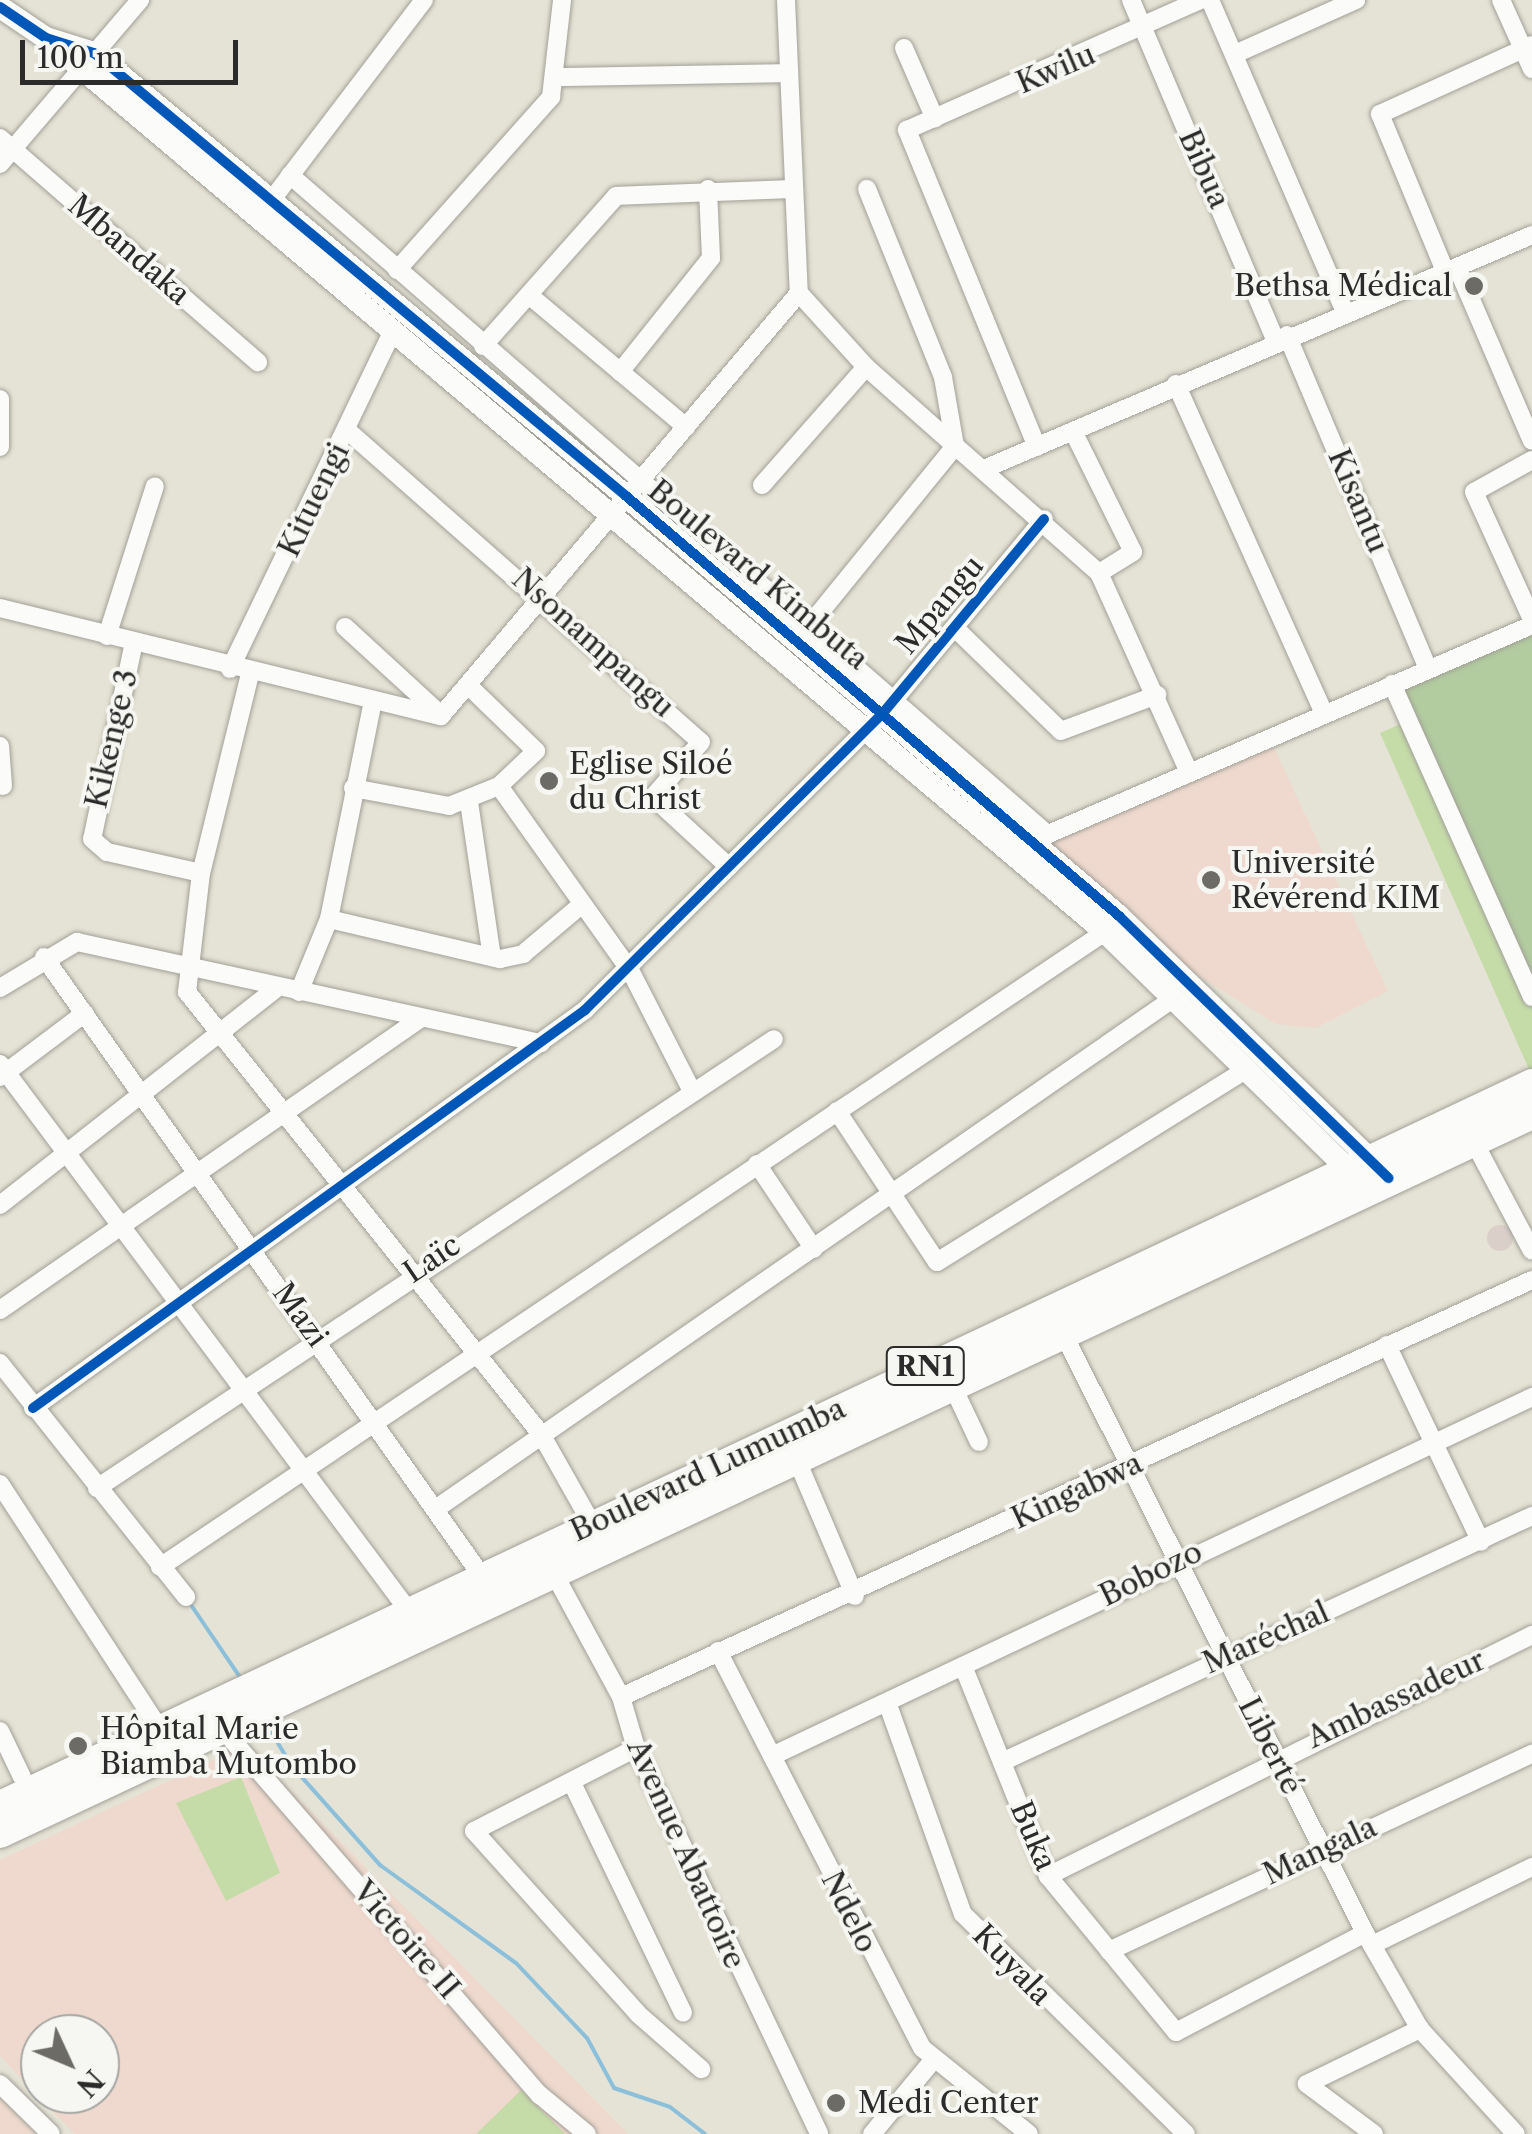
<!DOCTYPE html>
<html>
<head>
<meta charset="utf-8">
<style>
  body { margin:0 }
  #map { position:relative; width:1532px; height:2134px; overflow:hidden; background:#e5e3d5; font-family:"Libre Caslon Text",serif }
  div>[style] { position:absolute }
  .built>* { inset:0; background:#efd9ce }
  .industrial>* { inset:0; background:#dbcfc9 }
  .round { border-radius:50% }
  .green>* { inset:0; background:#c5dca8 }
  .forest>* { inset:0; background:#b2cb9f }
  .stream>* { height:4px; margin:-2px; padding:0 2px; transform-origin:2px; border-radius:2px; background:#8bbfda }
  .roads { filter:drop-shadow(0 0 2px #a2a098) drop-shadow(0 0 2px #a2a098) }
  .minor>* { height:18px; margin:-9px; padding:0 9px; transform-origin:9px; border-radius:9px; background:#fbfbf9 }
  .tertiary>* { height:22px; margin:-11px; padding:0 11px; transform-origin:11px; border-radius:11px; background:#fbfbf9 }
  .trunk>* { height:30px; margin:-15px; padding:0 15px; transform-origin:15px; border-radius:15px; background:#fbfbf9 }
  .cycleway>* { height:10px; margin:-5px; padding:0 5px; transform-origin:5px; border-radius:5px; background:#0057b8 }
  .dots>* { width:28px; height:28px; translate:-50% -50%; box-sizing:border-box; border:5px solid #f6f6f2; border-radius:50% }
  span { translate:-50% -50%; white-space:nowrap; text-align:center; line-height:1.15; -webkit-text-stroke:8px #f6f6f2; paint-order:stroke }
  .shield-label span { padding:2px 8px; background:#f6f6f2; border:2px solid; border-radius:8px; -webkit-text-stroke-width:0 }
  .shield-label { font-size:28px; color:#2b2b2b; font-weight:700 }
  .street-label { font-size:30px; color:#2b2b2b }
  .poi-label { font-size:30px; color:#2b2b2b }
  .right { translate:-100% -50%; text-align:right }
  .left { translate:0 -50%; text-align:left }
  .north { position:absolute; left:20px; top:2014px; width:100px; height:100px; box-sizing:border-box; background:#f6f6f2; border:2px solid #a5a5a2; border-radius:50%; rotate:134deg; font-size:28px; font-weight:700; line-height:40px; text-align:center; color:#2b2b2b }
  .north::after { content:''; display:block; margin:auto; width:35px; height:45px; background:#6c6b66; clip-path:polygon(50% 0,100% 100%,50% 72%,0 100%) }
  .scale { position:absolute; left:20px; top:40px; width:218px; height:45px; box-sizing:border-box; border:5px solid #2b2b2b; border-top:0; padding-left:12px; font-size:30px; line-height:35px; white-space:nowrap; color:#2b2b2b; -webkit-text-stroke:8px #f6f6f2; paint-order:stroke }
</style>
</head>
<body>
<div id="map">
  <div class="built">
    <div style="clip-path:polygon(1272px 744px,1388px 991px,1316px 1028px,1276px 1024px,1173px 960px,1045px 840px)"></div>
    <div style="clip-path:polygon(evenodd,245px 1745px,628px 2134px,74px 2134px,0 2056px,0 1860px,245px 1745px,40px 2034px,100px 2034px,100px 2094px,40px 2094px,40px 2034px)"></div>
    <div style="clip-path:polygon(0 2098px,36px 2134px,0 2134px)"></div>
  </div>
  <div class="industrial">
    <div class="round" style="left:1487px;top:1225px;width:26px;height:26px"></div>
  </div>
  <div class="green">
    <div style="clip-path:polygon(1532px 666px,1532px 1076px,1380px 733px)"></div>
    <div style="clip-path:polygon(241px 1777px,280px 1873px,226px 1901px,176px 1803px)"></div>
    <div style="clip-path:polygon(521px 2090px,565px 2134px,476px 2134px)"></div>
  </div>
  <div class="forest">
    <div style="clip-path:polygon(1532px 618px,1532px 1010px,1386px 678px)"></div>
  </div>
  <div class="stream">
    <div style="left:189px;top:1602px;width:91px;rotate:55.8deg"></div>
    <div style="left:264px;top:1720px;width:52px;rotate:59deg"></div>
    <div style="left:291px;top:1765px;width:134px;rotate:48.3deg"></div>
    <div style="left:380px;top:1865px;width:168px;rotate:35.8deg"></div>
    <div style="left:516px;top:1963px;width:103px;rotate:46.6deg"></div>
    <div style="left:587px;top:2038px;width:57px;rotate:61.6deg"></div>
    <div style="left:614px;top:2088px;width:59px;rotate:18.7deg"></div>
    <div style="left:670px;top:2107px;width:44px;rotate:37.6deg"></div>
  </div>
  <div class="roads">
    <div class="minor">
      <div style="left:786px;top:0;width:293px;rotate:87.5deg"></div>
      <div style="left:799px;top:293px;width:100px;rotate:47.8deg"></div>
      <div style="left:866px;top:367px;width:311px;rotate:41.5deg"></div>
      <div style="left:1099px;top:573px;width:214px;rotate:65.7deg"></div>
      <div style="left:1131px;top:0;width:368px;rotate:67deg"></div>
      <div style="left:1210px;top:0;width:340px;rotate:66.6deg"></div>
      <div style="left:1501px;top:0;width:76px;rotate:65.8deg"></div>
      <div style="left:904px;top:48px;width:77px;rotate:66.4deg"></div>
      <div style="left:1235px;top:54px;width:133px;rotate:-24.1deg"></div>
      <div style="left:560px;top:77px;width:225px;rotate:-1deg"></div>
      <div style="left:0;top:138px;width:342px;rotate:41deg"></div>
      <div style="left:0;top:164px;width:216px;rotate:-49.5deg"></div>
      <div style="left:290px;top:175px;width:1004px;rotate:41.04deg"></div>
      <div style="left:264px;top:210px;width:264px;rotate:-52.7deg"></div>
      <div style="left:1457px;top:267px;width:189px;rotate:66.7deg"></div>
      <div style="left:397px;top:270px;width:232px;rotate:-48.3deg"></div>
      <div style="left:551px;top:97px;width:98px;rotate:-83.5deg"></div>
      <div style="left:1445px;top:271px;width:170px;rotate:-112.5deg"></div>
      <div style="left:1380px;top:114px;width:167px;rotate:-24.4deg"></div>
      <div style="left:530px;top:296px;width:204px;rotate:40deg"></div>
      <div style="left:1287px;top:335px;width:362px;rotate:67.1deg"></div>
      <div style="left:483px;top:346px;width:200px;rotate:-48.4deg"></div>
      <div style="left:616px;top:196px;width:173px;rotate:-2.3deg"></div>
      <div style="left:620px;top:372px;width:146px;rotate:-51.4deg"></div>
      <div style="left:711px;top:258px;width:69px;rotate:-92.5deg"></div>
      <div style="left:1176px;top:384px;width:359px;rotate:65.8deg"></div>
      <div style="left:0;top:399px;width:48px;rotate:90deg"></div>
      <div style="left:348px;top:431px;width:470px;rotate:41.4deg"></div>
      <div style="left:701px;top:742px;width:73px;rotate:131.1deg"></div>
      <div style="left:653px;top:797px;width:103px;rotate:42.6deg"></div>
      <div style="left:1073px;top:431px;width:135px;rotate:63.6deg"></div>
      <div style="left:1133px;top:552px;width:40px;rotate:148deg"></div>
      <div style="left:1037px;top:447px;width:343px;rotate:-112.3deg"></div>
      <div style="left:907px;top:130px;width:321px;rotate:-23.9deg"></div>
      <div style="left:1532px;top:460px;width:66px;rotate:151.1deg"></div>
      <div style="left:1474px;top:492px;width:140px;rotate:65.5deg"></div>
      <div style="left:984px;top:469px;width:596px;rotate:-23.12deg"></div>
      <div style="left:762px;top:485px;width:157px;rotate:-48.6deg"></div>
      <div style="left:0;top:608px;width:454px;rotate:13.8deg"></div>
      <div style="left:345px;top:627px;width:130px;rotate:42.5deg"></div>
      <div style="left:956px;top:629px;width:146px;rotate:44.2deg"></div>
      <div style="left:1061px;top:731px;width:103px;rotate:-20.6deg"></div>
      <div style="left:804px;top:632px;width:240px;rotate:-50.9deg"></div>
      <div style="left:955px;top:446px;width:70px;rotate:-99.9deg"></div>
      <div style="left:943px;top:377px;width:203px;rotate:-112deg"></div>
      <div style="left:107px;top:636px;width:157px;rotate:-72.3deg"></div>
      <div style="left:134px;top:642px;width:201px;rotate:102deg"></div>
      <div style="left:92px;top:839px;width:20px;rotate:41deg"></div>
      <div style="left:107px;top:852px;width:96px;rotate:12.6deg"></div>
      <div style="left:230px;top:669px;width:376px;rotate:-64.3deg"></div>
      <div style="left:250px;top:674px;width:205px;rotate:103.8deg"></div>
      <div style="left:201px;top:873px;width:120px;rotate:96.7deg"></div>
      <div style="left:187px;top:992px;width:566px;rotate:51.31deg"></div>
      <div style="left:541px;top:1434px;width:103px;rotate:60.5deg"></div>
      <div style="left:1392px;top:684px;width:343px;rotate:65.9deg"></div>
      <div style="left:441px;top:716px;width:554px;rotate:-49.76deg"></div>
      <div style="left:0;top:746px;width:40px;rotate:85.7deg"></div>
      <div style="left:499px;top:786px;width:226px;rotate:54.6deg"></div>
      <div style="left:630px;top:970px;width:134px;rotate:62.9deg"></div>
      <div style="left:353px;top:788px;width:98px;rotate:10.6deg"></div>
      <div style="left:449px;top:806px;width:54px;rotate:-21.8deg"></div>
      <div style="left:499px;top:786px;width:51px;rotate:-43.4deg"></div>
      <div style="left:536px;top:751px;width:91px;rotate:-135.9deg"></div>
      <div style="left:469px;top:802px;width:157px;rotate:81.6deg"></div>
      <div style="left:1037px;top:839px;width:539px;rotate:-23.38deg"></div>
      <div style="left:329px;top:919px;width:176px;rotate:13.2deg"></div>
      <div style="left:500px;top:959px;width:24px;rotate:-12deg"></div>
      <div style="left:523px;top:954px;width:75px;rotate:-40.1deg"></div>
      <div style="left:44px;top:957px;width:761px;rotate:54.74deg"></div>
      <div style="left:0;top:988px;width:90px;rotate:-30.9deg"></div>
      <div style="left:77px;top:942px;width:475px;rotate:12.3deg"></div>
      <div style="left:299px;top:992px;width:79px;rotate:-67.7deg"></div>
      <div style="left:329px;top:919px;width:223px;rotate:-78.6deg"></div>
      <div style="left:0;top:1064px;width:687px;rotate:53.23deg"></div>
      <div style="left:0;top:1077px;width:106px;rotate:-37deg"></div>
      <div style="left:837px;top:1111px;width:181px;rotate:56.5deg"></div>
      <div style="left:937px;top:1262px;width:365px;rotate:-31.9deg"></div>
      <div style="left:1474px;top:1142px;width:123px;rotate:62deg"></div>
      <div style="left:757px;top:1164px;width:102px;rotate:56.2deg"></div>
      <div style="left:0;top:1205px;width:352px;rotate:-38.1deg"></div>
      <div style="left:0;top:1310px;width:512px;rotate:-34.74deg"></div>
      <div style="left:1063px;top:1333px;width:672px;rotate:63.28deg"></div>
      <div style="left:1365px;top:1933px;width:111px;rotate:60.2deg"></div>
      <div style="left:1420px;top:2029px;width:142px;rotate:47.6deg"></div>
      <div style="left:1387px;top:1345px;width:218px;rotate:64.5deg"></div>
      <div style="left:0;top:1363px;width:299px;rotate:51.5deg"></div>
      <div style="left:952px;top:1385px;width:63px;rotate:64.7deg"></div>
      <div style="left:33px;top:1408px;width:681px;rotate:-35.79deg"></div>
      <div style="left:585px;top:1010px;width:421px;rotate:-44.9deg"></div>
      <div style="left:883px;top:713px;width:252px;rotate:-50.3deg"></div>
      <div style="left:796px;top:1458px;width:150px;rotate:66.9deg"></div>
      <div style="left:0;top:1484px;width:280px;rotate:56.9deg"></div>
      <div style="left:97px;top:1488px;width:812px;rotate:-33.55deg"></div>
      <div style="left:437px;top:1508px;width:896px;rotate:-34.68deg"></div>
      <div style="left:160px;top:1567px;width:1139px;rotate:-33.9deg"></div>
      <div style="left:551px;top:1568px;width:147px;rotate:61.5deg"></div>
      <div style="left:621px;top:1697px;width:53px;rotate:73.6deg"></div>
      <div style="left:636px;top:1748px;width:427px;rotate:64.6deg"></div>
      <div style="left:718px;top:1651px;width:446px;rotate:62.8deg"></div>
      <div style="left:922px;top:2048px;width:137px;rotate:38.8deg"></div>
      <div style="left:963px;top:1666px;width:227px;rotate:68deg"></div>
      <div style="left:1048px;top:1876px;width:202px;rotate:50.6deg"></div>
      <div style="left:1176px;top:2032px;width:213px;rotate:-27.6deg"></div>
      <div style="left:621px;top:1697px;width:1002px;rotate:-24.6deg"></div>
      <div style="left:888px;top:1705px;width:222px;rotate:70.3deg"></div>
      <div style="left:963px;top:1914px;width:313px;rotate:44.6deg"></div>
      <div style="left:0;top:1731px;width:51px;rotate:64.4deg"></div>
      <div style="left:232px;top:1740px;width:470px;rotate:49.1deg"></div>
      <div style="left:540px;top:2095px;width:61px;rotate:39.7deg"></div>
      <div style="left:636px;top:1748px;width:182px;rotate:152.9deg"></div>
      <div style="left:474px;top:1831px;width:246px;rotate:48.1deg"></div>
      <div style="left:638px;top:2014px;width:84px;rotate:41.1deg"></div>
      <div style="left:772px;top:1756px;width:841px;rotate:-25.28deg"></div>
      <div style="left:1002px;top:1762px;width:584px;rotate:-24.9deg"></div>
      <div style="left:572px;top:1783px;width:255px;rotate:64.2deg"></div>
      <div style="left:1048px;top:1876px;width:541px;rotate:-26.47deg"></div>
      <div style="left:1372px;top:1945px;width:178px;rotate:-26deg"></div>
      <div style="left:1109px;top:1951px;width:467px;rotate:-25deg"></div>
      <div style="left:0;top:2084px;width:71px;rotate:44.4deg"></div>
      <div style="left:872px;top:2134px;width:97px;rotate:-50.4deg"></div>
      <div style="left:1374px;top:2134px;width:84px;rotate:-143.3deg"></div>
      <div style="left:1307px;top:2084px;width:126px;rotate:-26deg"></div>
    </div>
    <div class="tertiary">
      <div style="left:0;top:7px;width:55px;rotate:34deg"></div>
      <div style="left:46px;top:38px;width:50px;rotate:17.4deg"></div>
      <div style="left:94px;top:53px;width:692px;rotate:39.78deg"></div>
      <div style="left:626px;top:496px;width:648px;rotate:40.43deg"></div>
      <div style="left:1119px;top:916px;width:362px;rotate:44.1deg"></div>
      <div style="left:48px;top:40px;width:1383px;rotate:40.16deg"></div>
      <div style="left:1105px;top:932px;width:355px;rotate:44.3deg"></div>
    </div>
    <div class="trunk">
      <div style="left:0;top:1806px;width:1694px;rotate:-25.23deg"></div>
      <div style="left:0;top:1833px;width:1692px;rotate:-25.14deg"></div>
    </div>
  </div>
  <div class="cycleway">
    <div style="left:0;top:7px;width:55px;rotate:34deg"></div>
    <div style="left:46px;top:38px;width:50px;rotate:17.4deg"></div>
    <div style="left:94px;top:53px;width:692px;rotate:39.78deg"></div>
    <div style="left:626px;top:496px;width:648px;rotate:40.43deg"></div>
    <div style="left:1119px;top:916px;width:376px;rotate:44.2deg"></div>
    <div style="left:33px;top:1408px;width:681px;rotate:-35.79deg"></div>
    <div style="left:585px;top:1010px;width:421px;rotate:-44.9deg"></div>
    <div style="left:883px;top:713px;width:252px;rotate:-50.3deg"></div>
  </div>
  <div class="dots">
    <div style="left:1474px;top:286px;background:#6c6b66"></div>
    <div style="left:549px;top:781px;background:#6c6b66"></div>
    <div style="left:1211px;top:880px;background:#6c6b66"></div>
    <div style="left:78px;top:1746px;background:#6c6b66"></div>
    <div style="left:836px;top:2103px;background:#6c6b66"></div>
  </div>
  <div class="shield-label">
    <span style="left:925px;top:1366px">RN1</span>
  </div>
  <div class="street-label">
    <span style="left:1056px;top:69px;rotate:-23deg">Kwilu</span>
    <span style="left:1204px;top:169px;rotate:66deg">Bibua</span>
    <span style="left:129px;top:250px;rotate:41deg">Mbandaka</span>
    <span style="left:314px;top:500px;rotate:-64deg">Kituengi</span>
    <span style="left:1358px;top:501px;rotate:67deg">Kisantu</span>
    <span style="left:758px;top:575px;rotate:40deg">Boulevard Kimbuta</span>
    <span style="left:940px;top:605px;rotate:-50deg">Mpangu</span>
    <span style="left:593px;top:643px;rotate:42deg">Nsonampangu</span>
    <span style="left:112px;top:739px;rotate:-77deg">Kikenge 3</span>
    <span style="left:432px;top:1259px;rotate:-34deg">Laïc</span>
    <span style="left:300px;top:1315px;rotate:54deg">Mazi</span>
    <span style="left:708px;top:1470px;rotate:-25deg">Boulevard Lumumba</span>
    <span style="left:1077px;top:1491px;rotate:-25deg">Kingabwa</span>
    <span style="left:1151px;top:1574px;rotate:-26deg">Bobozo</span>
    <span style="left:1266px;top:1638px;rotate:-24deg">Maréchal</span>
    <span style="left:1396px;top:1699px;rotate:-25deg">Ambassadeur</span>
    <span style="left:1270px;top:1746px;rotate:63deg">Liberté</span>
    <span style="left:1033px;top:1836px;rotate:67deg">Buka</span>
    <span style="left:1320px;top:1851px;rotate:-25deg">Mangala</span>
    <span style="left:686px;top:1854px;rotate:66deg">Avenue Abattoire</span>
    <span style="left:849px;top:1912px;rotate:63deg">Ndelo</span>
    <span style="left:406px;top:1940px;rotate:49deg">Victoire II</span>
    <span style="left:1012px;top:1965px;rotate:46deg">Kuyala</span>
  </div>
  <div class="poi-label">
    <span class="right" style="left:1452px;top:286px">Bethsa Médical</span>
    <span class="left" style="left:569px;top:781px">Eglise Siloé<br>du Christ</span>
    <span class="left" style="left:1231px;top:880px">Université<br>Révérend KIM</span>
    <span class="left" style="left:100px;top:1746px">Hôpital Marie<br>Biamba Mutombo</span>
    <span class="left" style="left:858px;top:2103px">Medi Center</span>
  </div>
  <div class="north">N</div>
  <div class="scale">100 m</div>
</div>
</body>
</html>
